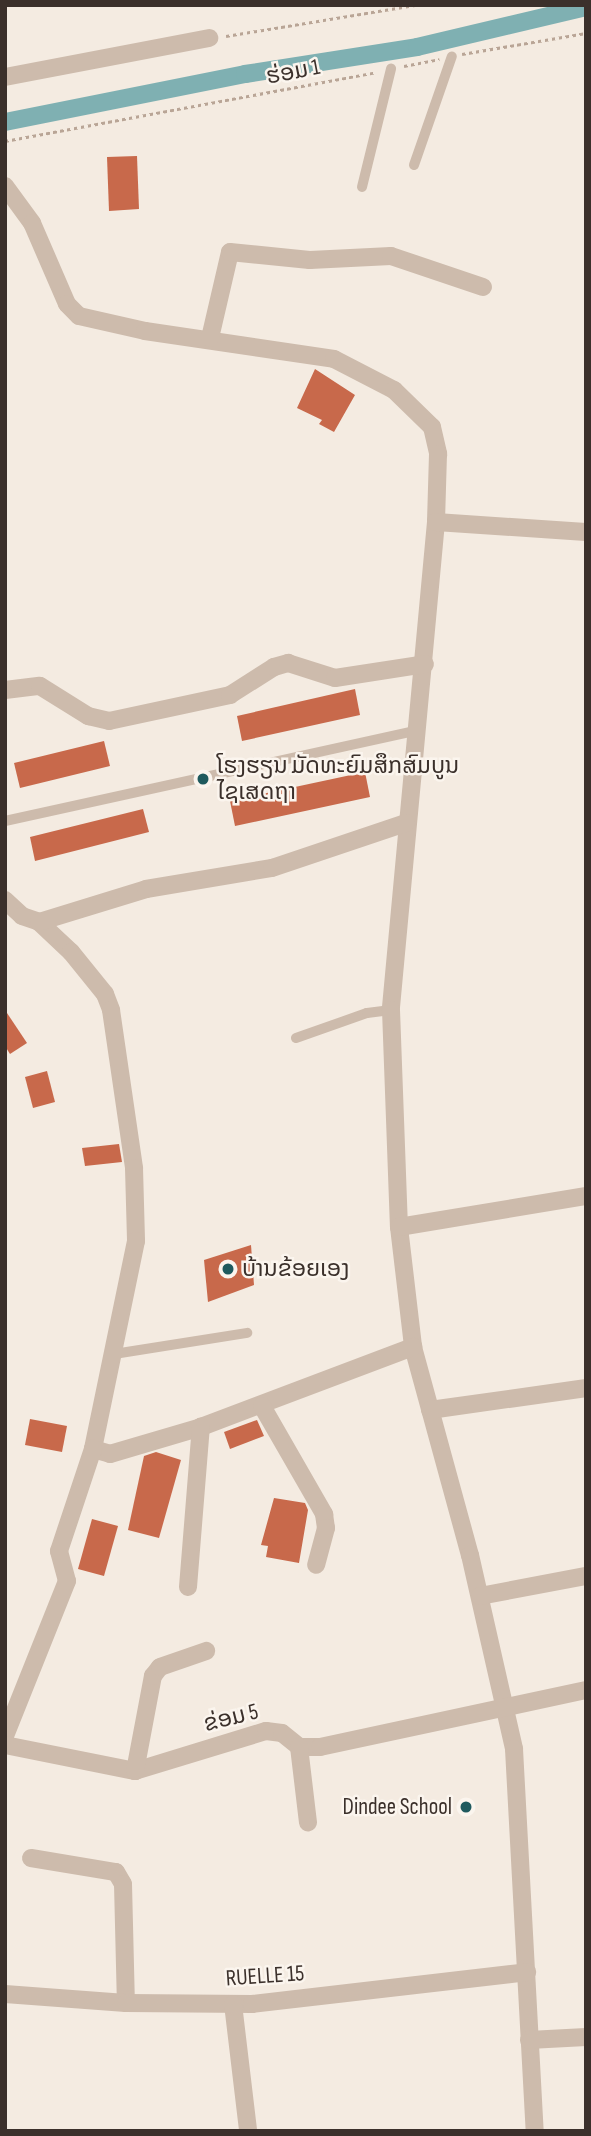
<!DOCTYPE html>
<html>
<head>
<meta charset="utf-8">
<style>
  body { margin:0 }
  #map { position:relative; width:591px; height:2136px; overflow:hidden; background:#f4ebe1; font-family:"Sofia Sans Condensed","Noto Sans Lao",sans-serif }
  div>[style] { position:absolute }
  .canal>* { height:18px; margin:-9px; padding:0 9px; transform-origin:9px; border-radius:9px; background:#7fb0b2 }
  .building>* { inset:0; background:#c8694b }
  .path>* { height:2.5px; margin-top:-1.25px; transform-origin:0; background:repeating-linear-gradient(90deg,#b9a596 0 3.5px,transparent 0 7px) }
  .lane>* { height:10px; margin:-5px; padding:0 5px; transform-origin:5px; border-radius:5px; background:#cdbbac }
  .street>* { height:18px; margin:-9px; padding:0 9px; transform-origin:9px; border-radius:9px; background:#cdbbac }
  .dots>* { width:19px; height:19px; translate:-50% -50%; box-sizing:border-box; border:4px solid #fbf5ee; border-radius:50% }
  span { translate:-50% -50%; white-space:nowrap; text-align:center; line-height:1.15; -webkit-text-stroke:5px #fbf5ee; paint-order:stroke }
  .street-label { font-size:23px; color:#3b302b }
  .poi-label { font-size:23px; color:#3b302b }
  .left { translate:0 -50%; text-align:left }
  .right { translate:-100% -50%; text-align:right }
  .frame { position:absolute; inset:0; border:7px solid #3b302b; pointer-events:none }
</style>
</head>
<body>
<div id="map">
  <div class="canal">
    <div style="left:5px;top:122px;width:245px;rotate:-11.3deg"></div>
    <div style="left:245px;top:74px;width:174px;rotate:-8.9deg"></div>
    <div style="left:417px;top:47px;width:174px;rotate:-13.3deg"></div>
  </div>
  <div class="building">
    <div style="clip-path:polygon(137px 156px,139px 209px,109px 211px,107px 157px)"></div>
    <div style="clip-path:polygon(315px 369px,355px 395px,334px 432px,319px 424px,322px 420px,297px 408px)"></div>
    <div style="clip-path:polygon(355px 689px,360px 715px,242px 741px,237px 716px)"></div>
    <div style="clip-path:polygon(104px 741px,110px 766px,20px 788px,14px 763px)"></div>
    <div style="clip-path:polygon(365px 772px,370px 797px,235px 826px,230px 801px)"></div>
    <div style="clip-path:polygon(143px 809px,149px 832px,35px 861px,30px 837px)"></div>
    <div style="clip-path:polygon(5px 1010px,27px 1043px,10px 1054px,5px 1046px)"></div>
    <div style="clip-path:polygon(47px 1071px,55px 1102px,33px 1108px,25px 1077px)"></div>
    <div style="clip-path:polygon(119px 1144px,122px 1162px,85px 1166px,82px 1148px)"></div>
    <div style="clip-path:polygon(251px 1245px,254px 1285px,208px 1302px,204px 1260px)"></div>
    <div style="clip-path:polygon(30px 1419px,67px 1426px,62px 1452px,25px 1445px)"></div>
    <div style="clip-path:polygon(257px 1420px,264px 1436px,230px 1449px,224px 1432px)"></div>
    <div style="clip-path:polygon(156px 1452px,181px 1460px,159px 1538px,128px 1530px,144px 1456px)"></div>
    <div style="clip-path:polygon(274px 1498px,305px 1503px,308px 1510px,299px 1563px,266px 1557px,268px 1546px,261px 1545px)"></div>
    <div style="clip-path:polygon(92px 1519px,118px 1526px,104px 1576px,78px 1569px)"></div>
  </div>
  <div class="path">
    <div style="left:226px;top:36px;width:193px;rotate:-9.3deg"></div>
    <div style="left:462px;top:54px;width:126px;rotate:-9.6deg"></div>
    <div style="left:404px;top:66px;width:36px;rotate:-11deg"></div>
    <div style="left:5px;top:141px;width:378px;rotate:-10.5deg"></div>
  </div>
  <div class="lane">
    <div style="left:414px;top:165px;width:115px;rotate:-70.8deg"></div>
    <div style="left:362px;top:187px;width:122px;rotate:-76.2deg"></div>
    <div style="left:5px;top:821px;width:421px;rotate:-12.4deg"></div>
    <div style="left:296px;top:1038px;width:75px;rotate:-19.4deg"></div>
    <div style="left:367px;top:1013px;width:24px;rotate:-7deg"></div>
    <div style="left:114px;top:1354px;width:135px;rotate:-9deg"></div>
  </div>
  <div class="street">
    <div style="left:5px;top:77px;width:208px;rotate:-10.8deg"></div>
    <div style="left:5px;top:186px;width:46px;rotate:53.9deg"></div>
    <div style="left:32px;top:223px;width:88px;rotate:66.6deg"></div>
    <div style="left:67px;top:304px;width:17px;rotate:45deg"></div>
    <div style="left:79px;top:316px;width:68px;rotate:12.8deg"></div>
    <div style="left:145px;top:331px;width:191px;rotate:8.4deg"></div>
    <div style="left:334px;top:359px;width:68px;rotate:27.3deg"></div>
    <div style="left:394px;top:390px;width:53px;rotate:44.2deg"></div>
    <div style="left:432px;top:427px;width:28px;rotate:77deg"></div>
    <div style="left:438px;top:454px;width:68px;rotate:91.7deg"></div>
    <div style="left:436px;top:522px;width:490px;rotate:95.3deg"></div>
    <div style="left:391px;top:1010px;width:217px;rotate:87.9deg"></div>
    <div style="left:399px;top:1227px;width:121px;rotate:83.3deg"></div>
    <div style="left:413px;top:1347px;width:216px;rotate:74.7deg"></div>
    <div style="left:470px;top:1555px;width:199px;rotate:77.2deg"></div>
    <div style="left:514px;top:1749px;width:383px;rotate:86.9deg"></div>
    <div style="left:210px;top:338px;width:88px;rotate:-76.9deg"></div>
    <div style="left:230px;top:252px;width:80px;rotate:5.7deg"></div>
    <div style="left:310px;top:260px;width:81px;rotate:-2.8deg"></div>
    <div style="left:391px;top:256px;width:97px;rotate:18.6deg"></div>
    <div style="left:436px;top:522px;width:150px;rotate:3.8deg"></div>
    <div style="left:5px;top:690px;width:35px;rotate:-7deg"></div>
    <div style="left:40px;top:686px;width:57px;rotate:32deg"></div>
    <div style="left:88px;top:716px;width:22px;rotate:13deg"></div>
    <div style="left:109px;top:721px;width:124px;rotate:-12.1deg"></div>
    <div style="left:230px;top:695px;width:52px;rotate:-32.5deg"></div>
    <div style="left:274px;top:667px;width:15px;rotate:-16deg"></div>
    <div style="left:288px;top:663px;width:49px;rotate:17.7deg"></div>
    <div style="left:335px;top:678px;width:91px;rotate:-8.8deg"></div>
    <div style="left:5px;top:900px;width:23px;rotate:43deg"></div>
    <div style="left:22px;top:916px;width:18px;rotate:19deg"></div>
    <div style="left:39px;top:922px;width:44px;rotate:43.2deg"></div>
    <div style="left:71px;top:952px;width:54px;rotate:51deg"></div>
    <div style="left:105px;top:994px;width:17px;rotate:69deg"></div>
    <div style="left:111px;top:1010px;width:160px;rotate:81.7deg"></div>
    <div style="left:134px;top:1168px;width:73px;rotate:88.4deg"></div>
    <div style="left:136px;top:1241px;width:212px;rotate:101.7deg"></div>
    <div style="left:93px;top:1449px;width:18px;rotate:16deg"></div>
    <div style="left:110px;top:1454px;width:95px;rotate:-16.5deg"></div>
    <div style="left:201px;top:1427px;width:227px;rotate:-20.7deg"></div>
    <div style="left:39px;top:922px;width:112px;rotate:-17.1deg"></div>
    <div style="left:146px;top:889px;width:128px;rotate:-9.5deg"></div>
    <div style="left:272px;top:868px;width:141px;rotate:-18.6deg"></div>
    <div style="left:399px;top:1227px;width:190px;rotate:-9.4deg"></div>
    <div style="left:262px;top:1406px;width:125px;rotate:60.1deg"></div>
    <div style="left:324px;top:1514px;width:14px;rotate:82deg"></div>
    <div style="left:326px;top:1528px;width:38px;rotate:105deg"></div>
    <div style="left:430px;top:1410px;width:158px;rotate:-8deg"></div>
    <div style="left:188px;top:1587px;width:161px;rotate:-85.4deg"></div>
    <div style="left:480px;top:1596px;width:108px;rotate:-10.7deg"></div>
    <div style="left:5px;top:1736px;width:167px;rotate:-68.2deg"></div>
    <div style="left:67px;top:1581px;width:31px;rotate:-105deg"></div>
    <div style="left:59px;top:1551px;width:108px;rotate:-71.6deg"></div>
    <div style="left:5px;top:1745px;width:133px;rotate:11.3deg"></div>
    <div style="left:135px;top:1771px;width:137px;rotate:-17deg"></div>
    <div style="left:266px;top:1731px;width:16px;rotate:7deg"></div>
    <div style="left:282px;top:1733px;width:22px;rotate:39deg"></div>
    <div style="left:299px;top:1747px;width:21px"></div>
    <div style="left:320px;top:1747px;width:272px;rotate:-12.1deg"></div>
    <div style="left:299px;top:1747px;width:76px;rotate:83.2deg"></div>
    <div style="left:135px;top:1771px;width:97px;rotate:-79.3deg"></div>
    <div style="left:153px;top:1676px;width:11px;rotate:-52deg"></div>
    <div style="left:160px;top:1667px;width:49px;rotate:-19.2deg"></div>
    <div style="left:31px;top:1858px;width:86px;rotate:9.4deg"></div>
    <div style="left:116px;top:1872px;width:14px;rotate:60deg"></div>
    <div style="left:123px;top:1884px;width:119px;rotate:88.6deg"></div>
    <div style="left:5px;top:1994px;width:121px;rotate:4.3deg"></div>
    <div style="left:126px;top:2003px;width:126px;rotate:0.5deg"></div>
    <div style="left:252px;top:2004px;width:277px;rotate:-6.6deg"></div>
    <div style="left:233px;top:2004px;width:127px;rotate:83.2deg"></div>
    <div style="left:529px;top:2040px;width:57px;rotate:-3deg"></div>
  </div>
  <div class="dots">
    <div style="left:203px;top:779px;background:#1f5a5e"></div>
    <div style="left:228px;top:1269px;background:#1f5a5e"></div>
    <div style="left:466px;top:1807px;background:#1f5a5e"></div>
  </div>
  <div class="street-label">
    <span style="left:293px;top:72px;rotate:-11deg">ຮ່ອມ 1</span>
    <span style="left:231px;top:1718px;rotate:-14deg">ຂ່ອມ 5</span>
    <span style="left:265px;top:1976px;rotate:-4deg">RUELLE 15</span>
  </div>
  <div class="poi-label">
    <span class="left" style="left:217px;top:779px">ໂຮງຮຽນ ມັດທະຍົມສຶກສົມບູນ<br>ໄຊເສດຖາ</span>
    <span class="left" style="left:242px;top:1269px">ບ້ານຂ້ອຍເອງ</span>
    <span class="right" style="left:452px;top:1807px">Dindee School</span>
  </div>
  <div class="frame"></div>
</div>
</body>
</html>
